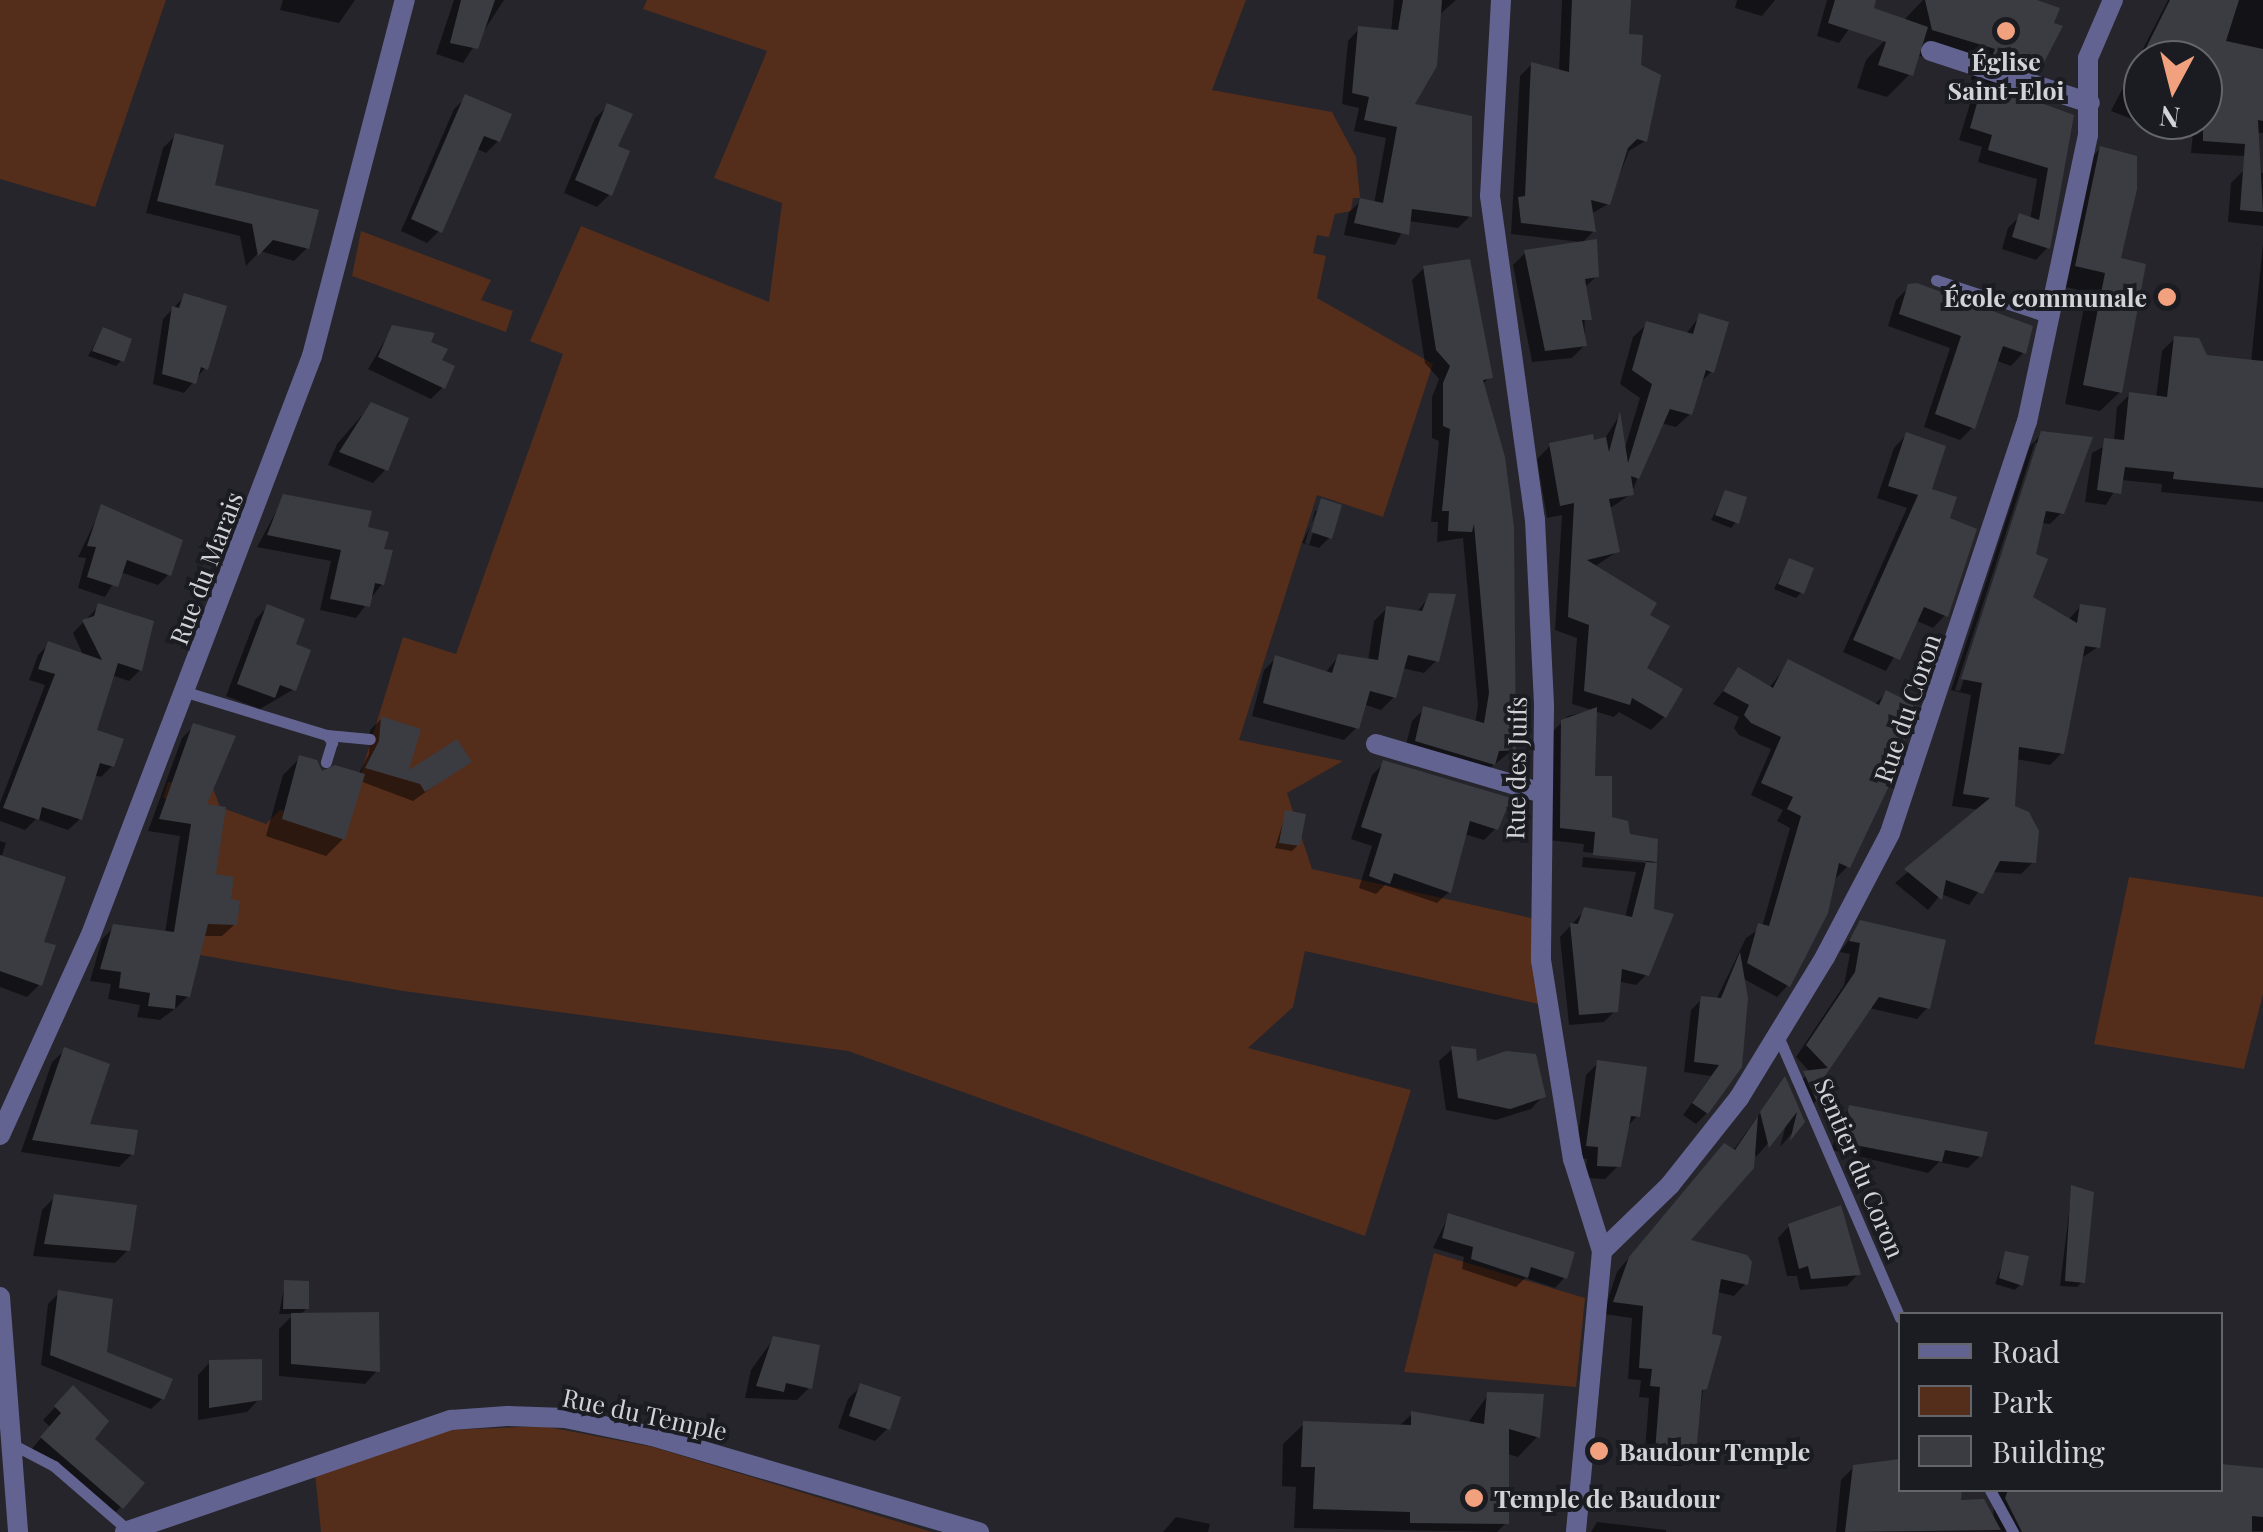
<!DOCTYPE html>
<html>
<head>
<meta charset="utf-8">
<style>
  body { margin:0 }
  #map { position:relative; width:2263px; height:1532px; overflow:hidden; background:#25252b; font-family:"Playfair Display",serif }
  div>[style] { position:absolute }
  .green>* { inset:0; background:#542d1b }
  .shadow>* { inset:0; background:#0007 }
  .building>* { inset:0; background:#3b3c42 }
  .lane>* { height:11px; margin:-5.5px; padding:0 5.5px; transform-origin:5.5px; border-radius:5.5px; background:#636391 }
  .street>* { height:20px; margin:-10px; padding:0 10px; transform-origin:10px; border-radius:10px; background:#636391 }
  .dots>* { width:28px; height:28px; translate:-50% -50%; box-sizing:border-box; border:5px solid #1b1c22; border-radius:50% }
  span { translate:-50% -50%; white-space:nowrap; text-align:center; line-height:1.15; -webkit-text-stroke:8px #1b1c22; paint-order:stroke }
  .poi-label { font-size:25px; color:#d2d3d7; font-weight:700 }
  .right { translate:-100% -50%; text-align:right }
  .left { translate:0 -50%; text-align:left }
  .street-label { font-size:25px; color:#d2d3d7 }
  .legend { position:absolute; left:1898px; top:1312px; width:325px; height:180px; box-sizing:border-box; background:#1b1c22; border:2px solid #64656a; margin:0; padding:12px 18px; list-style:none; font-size:30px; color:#d2d3d7 }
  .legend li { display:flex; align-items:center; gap:20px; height:50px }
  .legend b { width:50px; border:2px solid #64656a }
  .north { position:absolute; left:2123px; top:40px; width:100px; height:100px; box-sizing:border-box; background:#1b1c22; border:2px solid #64656a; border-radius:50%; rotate:187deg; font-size:28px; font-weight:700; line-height:40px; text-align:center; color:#d2d3d7 }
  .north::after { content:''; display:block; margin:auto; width:35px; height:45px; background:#f1a17d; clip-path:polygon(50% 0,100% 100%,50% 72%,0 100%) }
</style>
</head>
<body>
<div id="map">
  <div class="green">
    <div style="clip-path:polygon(0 0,166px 0,95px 207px,0 179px)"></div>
    <div style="clip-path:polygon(647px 0,1246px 0,1212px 90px,1332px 112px,1356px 157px,1360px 198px,1353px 198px,1351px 211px,1335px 214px,1329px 237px,1317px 235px,1313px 253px,1326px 256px,1317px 298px,1433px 364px,1383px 517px,1317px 495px,1239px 740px,1343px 761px,1287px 793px,1312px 869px,1540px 920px,1547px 1006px,1305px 951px,1293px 1007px,1248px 1048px,1411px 1090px,1365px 1236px,848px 1051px,403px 991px,200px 955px,220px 807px,163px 798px,168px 782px,213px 788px,220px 807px,266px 824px,280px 810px,344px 828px,403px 637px,456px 654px,563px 354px,530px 341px,581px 226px,769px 302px,782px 203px,714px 178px,767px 51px,643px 9px)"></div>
    <div style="clip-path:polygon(361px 231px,491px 280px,481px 300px,513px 311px,506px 332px,352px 276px)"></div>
    <div style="clip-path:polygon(2129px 877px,2263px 897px,2263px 994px,2244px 1069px,2094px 1044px)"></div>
    <div style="clip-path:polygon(1434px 1253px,1585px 1298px,1576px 1387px,1404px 1372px)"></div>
    <div style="clip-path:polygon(543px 1426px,653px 1447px,932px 1532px,321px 1532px,315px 1473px,448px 1430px)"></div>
  </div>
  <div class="shadow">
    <div style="clip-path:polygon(283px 0,355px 0,339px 23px,280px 10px)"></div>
    <div style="clip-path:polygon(454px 0,504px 0,463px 63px,436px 54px)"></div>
    <div style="clip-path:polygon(1394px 0,1456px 0,1439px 15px,1411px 106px,1470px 216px,1458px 228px,1408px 221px,1395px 245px,1344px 235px,1349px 212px,1361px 201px,1374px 204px,1386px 138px,1354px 131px,1359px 108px,1342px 104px,1348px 41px,1359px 29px,1391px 32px)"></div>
    <div style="clip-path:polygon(1562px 0,1629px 0,1626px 36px,1638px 66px,1645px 141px,1629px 151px,1608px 204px,1591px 214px,1594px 231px,1581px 244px,1597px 276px,1584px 288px,1585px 345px,1572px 358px,1532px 362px,1513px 265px,1525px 253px,1581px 242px,1511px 234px,1520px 76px,1531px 65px,1559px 72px)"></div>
    <div style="clip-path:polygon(1737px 0,1775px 0,1762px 16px,1735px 8px)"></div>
    <div style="clip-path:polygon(1827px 0,1870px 0,1839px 43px,1817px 36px)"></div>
    <div style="clip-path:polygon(1923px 0,2029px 0,2060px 28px,2037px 71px,2012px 96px,2071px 117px,2047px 248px,2036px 260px,2002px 249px,2008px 228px,2020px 216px,2030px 220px,2037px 179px,1978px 162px,1982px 147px,1959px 140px,1972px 97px,1985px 84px,1971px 80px,1973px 72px,1917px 55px,1910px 74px,1887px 97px,1857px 88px,1866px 60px)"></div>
    <div style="clip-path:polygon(2168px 0,2263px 0,2263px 133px,2256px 133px,2256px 144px,2244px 156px,2191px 153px,2194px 120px,2203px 120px,2203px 60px,2143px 60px,2143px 120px,2152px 120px,2147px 125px,2111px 111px)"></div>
    <div style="clip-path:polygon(466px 97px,498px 141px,486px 153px,475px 148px,439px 231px,427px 243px,401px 231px,454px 109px)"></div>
    <div style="clip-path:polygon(608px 106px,615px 148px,610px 194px,597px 207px,564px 193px,595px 118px)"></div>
    <div style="clip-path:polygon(176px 135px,212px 187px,307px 248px,294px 261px,260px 251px,246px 266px,240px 236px,146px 213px,163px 148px)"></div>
    <div style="clip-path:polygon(2100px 149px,2118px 260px,2120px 392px,2100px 411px,2065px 404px,2087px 292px,2057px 285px,2081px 168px)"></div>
    <div style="clip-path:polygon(2244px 170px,2263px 173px,2263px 226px,2228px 222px,2231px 183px)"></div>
    <div style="clip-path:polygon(2263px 244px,2263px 502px,2161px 492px,2162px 484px,2121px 480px,2106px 505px,2085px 502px,2092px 453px,2114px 441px,2117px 407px,2130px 394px,2156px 398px,2162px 351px,2174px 339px,2205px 357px,2251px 362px)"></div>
    <div style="clip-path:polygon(1424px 268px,1490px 377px,1482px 385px,1514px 749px,1481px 775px,1404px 753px,1412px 721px,1424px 709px,1475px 724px,1478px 706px,1463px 538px,1437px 542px,1438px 522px,1431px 522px,1439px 441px,1432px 438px,1432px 397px,1439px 379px,1425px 363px,1412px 280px)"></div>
    <div style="clip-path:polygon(1909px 287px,2030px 327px,2023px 353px,2011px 366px,1995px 360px,1973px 427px,1960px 440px,1924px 427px,1950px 348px,1888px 326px,1896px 300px)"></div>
    <div style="clip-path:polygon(185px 296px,205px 368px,184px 393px,153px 384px,163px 319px)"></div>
    <div style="clip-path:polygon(1700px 316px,1712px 371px,1699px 384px,1690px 414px,1676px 427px,1661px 423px,1631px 494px,1609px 509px,1618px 551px,1594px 567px,1646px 616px,1644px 669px,1664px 717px,1651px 730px,1619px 712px,1614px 717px,1594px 711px,1592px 778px,1609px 819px,1654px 861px,1647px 974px,1636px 985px,1621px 982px,1613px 995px,1615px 1011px,1604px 1022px,1569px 1025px,1560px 937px,1585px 910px,1625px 918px,1636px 872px,1582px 867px,1583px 857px,1646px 863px,1646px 858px,1583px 852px,1584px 844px,1548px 840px,1549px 735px,1568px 716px,1592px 710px,1572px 704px,1577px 638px,1555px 630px,1562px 515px,1547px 518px,1537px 459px,1551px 445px,1604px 440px,1619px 416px,1624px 451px,1640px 398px,1620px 384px,1633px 337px,1647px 324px,1685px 335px)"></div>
    <div style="clip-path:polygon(393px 327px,428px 343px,439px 362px,443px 387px,431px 399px,368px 369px)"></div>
    <div style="clip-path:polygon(103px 330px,122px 360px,116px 366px,88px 356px)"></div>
    <div style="clip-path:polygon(371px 405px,385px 470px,373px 483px,328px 465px,337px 444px)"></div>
    <div style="clip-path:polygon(evenodd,2042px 434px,2062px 512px,2050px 524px,2040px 523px,2030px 598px,2068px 620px,2081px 606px,2098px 647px,2080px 659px,2062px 753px,2050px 765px,2016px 759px,2012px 808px,2033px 862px,2021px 874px,1992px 872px,1969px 905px,1941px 894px,1928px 910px,1895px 883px,1980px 810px,1952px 806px,1971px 695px,1951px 690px,2030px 446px,2042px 434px,2035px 443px,2040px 443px,1960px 691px,1955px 690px,2035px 443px)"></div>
    <div style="clip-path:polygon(1906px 435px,1947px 519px,1945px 615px,1933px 628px,1915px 620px,1886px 671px,1843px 652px,1907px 508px,1877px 498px,1894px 448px)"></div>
    <div style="clip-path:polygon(1725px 493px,1736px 522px,1731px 528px,1711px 520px)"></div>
    <div style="clip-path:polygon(284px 497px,365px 529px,381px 551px,382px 584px,356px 618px,320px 610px,331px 561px,257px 547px)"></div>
    <div style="clip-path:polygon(evenodd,1322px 501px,1330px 537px,1319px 548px,1302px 543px,1322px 501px,1315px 511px,1320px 511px,1309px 545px,1305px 543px,1315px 511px)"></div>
    <div style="clip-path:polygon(102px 507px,168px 575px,158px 585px,120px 572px,105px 597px,78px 588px,86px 558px,78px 557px)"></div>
    <div style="clip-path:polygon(1789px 561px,1802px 592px,1796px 598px,1774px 589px)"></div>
    <div style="clip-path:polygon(1430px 596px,1437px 660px,1424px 673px,1402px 668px,1394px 697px,1381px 710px,1363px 704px,1357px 727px,1344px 740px,1252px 716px,1264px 670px,1276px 658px,1325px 673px,1339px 656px,1368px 661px,1374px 621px,1387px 608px,1416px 613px)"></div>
    <div style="clip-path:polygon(99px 606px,140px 670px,129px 681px,111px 675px,93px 731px,112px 766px,101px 777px,94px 775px,80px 819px,68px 830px,36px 819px,25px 830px,0 821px,0 803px,45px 685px,29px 680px,38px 655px,49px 644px,84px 657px,73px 633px)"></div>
    <div style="clip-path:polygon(267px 607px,293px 645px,294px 689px,260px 709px,226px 696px,255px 620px)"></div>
    <div style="clip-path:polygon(1789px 662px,1874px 705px,1886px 693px,1847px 867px,1836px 878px,1788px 985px,1777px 997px,1742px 978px,1707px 1113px,1696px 1124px,1683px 1115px,1711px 1076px,1684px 1072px,1691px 1010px,1702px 999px,1716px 1000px,1746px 938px,1762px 927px,1790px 828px,1777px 821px,1783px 810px,1751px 795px,1771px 749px,1739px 735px,1734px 728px,1739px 717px,1713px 704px,1739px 670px,1769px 688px)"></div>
    <div style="clip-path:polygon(381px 719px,404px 776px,468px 762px,413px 801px,360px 781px,343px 839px,326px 856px,266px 836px,283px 775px,300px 758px,321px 774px,358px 775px,369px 754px,370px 730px)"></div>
    <div style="clip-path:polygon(194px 726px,213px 877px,235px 924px,222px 936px,203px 936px,188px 996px,176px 1008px,160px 1020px,137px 1017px,140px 1005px,108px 999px,111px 984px,90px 981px,102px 939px,114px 927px,165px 933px,180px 836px,148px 831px,182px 738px)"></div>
    <div style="clip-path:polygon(1384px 763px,1496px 828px,1484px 840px,1464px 834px,1449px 892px,1437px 903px,1385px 885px,1376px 894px,1359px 888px,1372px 846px,1351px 839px,1372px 775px)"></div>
    <div style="clip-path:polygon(1286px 812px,1298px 845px,1292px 851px,1275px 848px)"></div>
    <div style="clip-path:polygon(0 841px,6px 843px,1px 858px,41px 943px,40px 984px,27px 997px,0 987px)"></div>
    <div style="clip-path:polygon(1861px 923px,1928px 1007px,1917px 1019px,1869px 1008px,1821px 1078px,1832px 1081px,1806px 1113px,1793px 1085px,1811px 1073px,1796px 1057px,1844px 985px,1850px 954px,1840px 952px)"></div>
    <div style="clip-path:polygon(1452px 1049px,1475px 1064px,1543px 1096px,1531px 1109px,1496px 1120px,1446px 1110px,1439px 1061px)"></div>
    <div style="clip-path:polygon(65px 1050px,87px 1126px,132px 1154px,119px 1167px,21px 1152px,52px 1062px)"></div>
    <div style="clip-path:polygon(1598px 1063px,1637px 1116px,1628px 1126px,1618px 1166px,1605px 1179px,1585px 1178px,1587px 1159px,1575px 1157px,1586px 1075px)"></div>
    <div style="clip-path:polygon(1784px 1080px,1802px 1122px,1780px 1147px,1787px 1121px,1756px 1157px,1754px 1148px,1686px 1241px,1746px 1283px,1734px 1296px,1717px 1292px,1694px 1454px,1681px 1466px,1644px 1464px,1649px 1398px,1639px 1397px,1641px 1380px,1628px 1379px,1632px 1318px,1603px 1314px,1617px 1272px,1712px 1159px,1732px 1152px)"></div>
    <div style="clip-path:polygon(1850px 1108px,1980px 1156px,1968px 1168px,1939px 1162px,1928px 1173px,1832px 1150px,1838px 1120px)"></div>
    <div style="clip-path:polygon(2072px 1188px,2082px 1282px,2077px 1287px,2060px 1286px)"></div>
    <div style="clip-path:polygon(55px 1197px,128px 1250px,115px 1263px,33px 1256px,42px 1210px)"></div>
    <div style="clip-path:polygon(1449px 1215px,1565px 1277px,1555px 1288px,1525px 1278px,1516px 1287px,1462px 1269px,1464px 1257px,1433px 1248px)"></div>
    <div style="clip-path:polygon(1789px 1226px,1858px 1274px,1847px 1286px,1800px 1290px,1797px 1276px,1787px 1276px,1778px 1238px)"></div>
    <div style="clip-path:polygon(2006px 1254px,2021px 1284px,2015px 1290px,1995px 1284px)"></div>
    <div style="clip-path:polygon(285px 1283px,307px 1308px,299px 1316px,377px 1371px,365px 1384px,279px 1376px,279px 1329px,294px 1314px,279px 1314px)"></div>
    <div style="clip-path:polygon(59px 1293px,105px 1354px,162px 1399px,151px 1409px,41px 1365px,48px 1304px)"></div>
    <div style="clip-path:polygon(774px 1338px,810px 1387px,797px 1400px,745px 1398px,751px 1370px)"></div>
    <div style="clip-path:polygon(210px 1362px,259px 1399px,247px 1412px,198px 1420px,198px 1375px)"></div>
    <div style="clip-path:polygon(861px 1386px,888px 1428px,875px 1441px,838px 1428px,848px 1399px)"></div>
    <div style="clip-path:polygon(73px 1389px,92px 1439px,142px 1483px,109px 1520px,30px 1451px,50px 1427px,43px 1420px)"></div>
    <div style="clip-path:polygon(1488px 1395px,1537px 1437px,1518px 1457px,1507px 1454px,1506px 1523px,1497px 1532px,1294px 1528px,1296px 1487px,1282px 1486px,1283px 1444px,1304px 1424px,1398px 1427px,1412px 1414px,1467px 1424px)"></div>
    <div style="clip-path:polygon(1900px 1464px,1900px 1490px,1959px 1490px,1958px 1502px,1993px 1520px,1995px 1490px,2220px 1490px,2263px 1480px,2263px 1531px,1836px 1532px,1841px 1480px,1854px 1467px)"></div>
    <div style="clip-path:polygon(1176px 1517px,1210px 1524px,1208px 1532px,1163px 1532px)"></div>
    <div style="clip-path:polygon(1597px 1522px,1666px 1530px,1666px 1532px,1591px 1532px)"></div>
  </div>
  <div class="building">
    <div style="clip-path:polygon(461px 0,495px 0,478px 49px,450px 43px)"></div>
    <div style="clip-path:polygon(1403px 0,1442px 0,1437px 66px,1415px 104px,1472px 116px,1472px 217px,1412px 209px,1409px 235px,1354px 223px,1360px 198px,1383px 203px,1397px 127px,1364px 120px,1369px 97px,1352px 93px,1358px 26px,1398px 30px)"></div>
    <div style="clip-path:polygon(1572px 0,1631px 0,1629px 34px,1643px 35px,1641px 65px,1661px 75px,1647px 142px,1637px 139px,1628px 148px,1610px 205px,1591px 200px,1596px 232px,1521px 223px,1518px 197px,1525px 196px,1531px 62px,1569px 72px)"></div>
    <div style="clip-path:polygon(1835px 0,1876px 0,1874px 8px,1928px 27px,1913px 76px,1878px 65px,1886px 42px,1828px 23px)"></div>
    <div style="clip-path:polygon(1925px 0,2037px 0,2060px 8px,2054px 23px,2063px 26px,2039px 72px,1992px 56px,1995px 49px,1932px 30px)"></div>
    <div style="clip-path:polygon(2170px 0,2239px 0,2226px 41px,2263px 49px,2263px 121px,2258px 120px,2263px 212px,2240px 210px,2245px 144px,2203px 141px,2203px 60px,2140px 60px)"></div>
    <div style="clip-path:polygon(1983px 82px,2074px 115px,2050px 249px,2012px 237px,2019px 213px,2039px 220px,2048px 168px,1988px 150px,1992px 135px,1970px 128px)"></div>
    <div style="clip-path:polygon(465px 94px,512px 114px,500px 142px,484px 136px,442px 233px,411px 219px)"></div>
    <div style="clip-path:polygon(607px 103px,633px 114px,618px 146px,630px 151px,612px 196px,575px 180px)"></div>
    <div style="clip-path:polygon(175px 133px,224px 145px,215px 185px,319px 210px,309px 249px,273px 240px,258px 256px,252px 224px,157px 201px)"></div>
    <div style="clip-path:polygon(2100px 146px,2137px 156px,2137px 189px,2121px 258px,2146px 264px,2122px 393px,2083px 385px,2105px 273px,2075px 266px)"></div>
    <div style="clip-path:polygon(1597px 239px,1599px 277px,1585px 279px,1592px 320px,1582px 320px,1587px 346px,1545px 351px,1524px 250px)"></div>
    <div style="clip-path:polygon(1470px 259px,1493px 378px,1483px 380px,1505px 457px,1514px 527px,1516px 750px,1499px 751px,1495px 765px,1415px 741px,1423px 706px,1484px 723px,1489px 693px,1474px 524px,1472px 532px,1448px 531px,1449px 511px,1442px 511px,1450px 429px,1443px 426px,1443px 383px,1450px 366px,1436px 350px,1423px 266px)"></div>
    <div style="clip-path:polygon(1917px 283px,2033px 326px,2026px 354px,2003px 346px,1975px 429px,1935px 414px,1961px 336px,1899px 314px,1908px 284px)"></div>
    <div style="clip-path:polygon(184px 293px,227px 306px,208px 370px,201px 367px,196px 384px,162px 374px,172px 306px,179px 308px)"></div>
    <div style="clip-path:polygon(1699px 313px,1729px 322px,1714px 373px,1706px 370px,1692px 415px,1670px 409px,1639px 479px,1631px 476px,1634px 495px,1609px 499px,1620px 552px,1587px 560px,1657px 603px,1650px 615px,1670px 626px,1647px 668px,1683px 689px,1666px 718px,1632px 698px,1630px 705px,1584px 691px,1589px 625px,1568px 617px,1574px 503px,1560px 506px,1549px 443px,1593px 434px,1594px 440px,1606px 437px,1609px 452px,1620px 411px,1628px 463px,1652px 384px,1632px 370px,1646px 321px,1693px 334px)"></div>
    <div style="clip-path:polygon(392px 325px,435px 333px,431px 342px,448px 349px,442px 360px,455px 366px,445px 389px,378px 357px)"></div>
    <div style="clip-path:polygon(103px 327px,132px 339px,124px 362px,92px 351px)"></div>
    <div style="clip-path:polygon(2174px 336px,2199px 338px,2207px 355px,2263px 361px,2263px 488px,2173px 479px,2174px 472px,2125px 467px,2121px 494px,2097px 490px,2104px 438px,2124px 440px,2129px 392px,2167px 397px)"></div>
    <div style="clip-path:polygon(371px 402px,409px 418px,388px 471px,339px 452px)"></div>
    <div style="clip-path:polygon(2041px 431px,2093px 437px,2064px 514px,2046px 511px,2036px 554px,2048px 559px,2033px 597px,2077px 623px,2080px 604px,2106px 608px,2100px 648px,2085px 646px,2064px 754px,2019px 747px,2015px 806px,2029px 812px,2039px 831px,2036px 863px,2000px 861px,1983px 894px,1946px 880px,1942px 900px,1904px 869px,1990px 798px,1963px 794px,1982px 683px,1961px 679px)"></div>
    <div style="clip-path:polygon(1906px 432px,1946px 446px,1932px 489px,1957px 497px,1950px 518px,1977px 529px,1948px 617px,1924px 607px,1900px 660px,1853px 640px,1918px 495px,1888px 486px)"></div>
    <div style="clip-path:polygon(1725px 490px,1747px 497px,1739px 524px,1715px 515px)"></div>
    <div style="clip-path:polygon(283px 494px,372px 511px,368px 527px,389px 532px,384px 549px,393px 550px,384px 585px,375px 583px,370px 607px,330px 599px,341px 550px,267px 535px)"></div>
    <div style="clip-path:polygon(1321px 498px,1342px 505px,1332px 539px,1311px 532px)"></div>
    <div style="clip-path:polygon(101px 504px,183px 540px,171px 576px,127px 560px,118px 587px,87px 577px,96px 547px,87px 546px)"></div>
    <div style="clip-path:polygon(1789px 558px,1814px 568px,1804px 594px,1778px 584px)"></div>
    <div style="clip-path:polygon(1429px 593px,1456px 594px,1439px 662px,1408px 655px,1396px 698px,1370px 691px,1359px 729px,1263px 703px,1275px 655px,1332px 673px,1338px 654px,1378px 660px,1386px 606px,1422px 611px)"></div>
    <div style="clip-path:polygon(98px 603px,154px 621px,142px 671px,118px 663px,97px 730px,124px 739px,114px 767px,100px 763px,82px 820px,42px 807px,39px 820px,3px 808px,55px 674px,38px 669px,48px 641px,102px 660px,82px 620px,94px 616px)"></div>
    <div style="clip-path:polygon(267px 604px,305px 619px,296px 644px,311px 650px,296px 691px,280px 685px,275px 698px,237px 684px)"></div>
    <div style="clip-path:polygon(1788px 659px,1879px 705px,1886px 690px,1917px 706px,1889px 786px,1850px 868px,1839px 863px,1828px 913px,1790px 987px,1747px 963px,1758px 923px,1769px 926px,1801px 816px,1787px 809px,1793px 797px,1761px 783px,1781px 737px,1751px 723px,1744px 715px,1749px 705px,1723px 691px,1738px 667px,1773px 688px)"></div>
    <div style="clip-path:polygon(1597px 707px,1595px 776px,1612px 776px,1612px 817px,1628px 821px,1630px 834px,1658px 839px,1657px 862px,1593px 855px,1595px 832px,1560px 828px,1561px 720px)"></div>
    <div style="clip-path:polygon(381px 716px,421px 729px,409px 770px,457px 739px,472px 762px,425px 792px,420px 784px,365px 768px,379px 741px)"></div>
    <div style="clip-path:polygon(193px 723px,236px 736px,207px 804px,226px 807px,216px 874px,234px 877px,231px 899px,240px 901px,237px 925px,208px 924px,190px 997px,176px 995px,175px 1009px,148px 1006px,150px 993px,119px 988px,121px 972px,100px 969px,113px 924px,174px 932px,191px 824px,159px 819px)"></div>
    <div style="clip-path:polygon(299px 755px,317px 760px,322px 771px,335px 765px,365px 774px,345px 840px,282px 819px)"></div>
    <div style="clip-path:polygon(1383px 760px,1511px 798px,1498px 830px,1470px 821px,1451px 893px,1394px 873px,1390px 884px,1369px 876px,1382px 834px,1361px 827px)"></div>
    <div style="clip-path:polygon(1285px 810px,1306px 814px,1300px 846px,1279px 843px)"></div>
    <div style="clip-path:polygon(0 855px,66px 877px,44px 942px,56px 945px,42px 986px,0 971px)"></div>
    <div style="clip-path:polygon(1646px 862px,1657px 863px,1654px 909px,1674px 914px,1649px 976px,1622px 969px,1618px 1012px,1579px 1015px,1570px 923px,1578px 924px,1584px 907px,1632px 917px)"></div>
    <div style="clip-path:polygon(1860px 920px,1946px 940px,1930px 1009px,1879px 997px,1825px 1076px,1836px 1080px,1818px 1104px,1803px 1071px,1828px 1068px,1806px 1045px,1855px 972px,1860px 943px,1849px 941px)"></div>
    <div style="clip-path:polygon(1740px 952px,1748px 998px,1742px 1067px,1708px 1114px,1692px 1103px,1719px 1065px,1694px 1062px,1700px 1002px,1701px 996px,1721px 998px)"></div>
    <div style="clip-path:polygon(1451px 1046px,1476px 1049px,1477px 1061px,1506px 1051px,1536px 1054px,1546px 1097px,1510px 1109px,1458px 1098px)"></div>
    <div style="clip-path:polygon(64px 1047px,110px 1064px,90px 1124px,138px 1130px,134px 1155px,32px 1140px)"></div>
    <div style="clip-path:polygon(1597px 1060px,1647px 1067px,1640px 1117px,1631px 1116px,1621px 1167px,1597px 1166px,1598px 1147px,1586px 1146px)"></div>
    <div style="clip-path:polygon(1785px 1076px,1805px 1122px,1790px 1141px,1797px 1112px,1769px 1148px,1760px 1112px)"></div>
    <div style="clip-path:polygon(1849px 1105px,1988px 1132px,1982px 1157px,1945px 1150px,1942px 1162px,1855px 1145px,1842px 1139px)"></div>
    <div style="clip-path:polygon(1758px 1116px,1754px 1168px,1691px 1240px,1747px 1255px,1752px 1262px,1748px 1285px,1721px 1279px,1712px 1334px,1722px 1336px,1707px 1389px,1702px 1390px,1696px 1455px,1655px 1452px,1660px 1387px,1650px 1386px,1652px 1369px,1639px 1368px,1643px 1306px,1613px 1302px,1629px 1257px,1724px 1143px,1735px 1150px)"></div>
    <div style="clip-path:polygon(2071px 1185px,2094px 1192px,2085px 1283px,2065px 1281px)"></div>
    <div style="clip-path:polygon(54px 1194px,137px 1205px,130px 1251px,44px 1244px)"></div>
    <div style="clip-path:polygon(1841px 1205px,1861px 1275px,1811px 1279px,1808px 1266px,1799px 1269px,1788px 1224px)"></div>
    <div style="clip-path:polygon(1448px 1213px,1575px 1252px,1567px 1279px,1531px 1267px,1528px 1278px,1471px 1259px,1473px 1247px,1442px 1238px)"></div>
    <div style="clip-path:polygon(2005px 1251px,2029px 1256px,2023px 1286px,1999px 1278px)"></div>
    <div style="clip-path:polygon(284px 1280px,309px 1281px,309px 1309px,283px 1309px)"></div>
    <div style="clip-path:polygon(58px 1290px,113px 1299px,107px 1352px,173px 1379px,164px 1400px,50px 1355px)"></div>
    <div style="clip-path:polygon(379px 1312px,380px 1372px,291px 1364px,291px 1313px)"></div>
    <div style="clip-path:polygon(773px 1336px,820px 1345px,812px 1389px,786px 1383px,784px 1392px,756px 1386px)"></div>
    <div style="clip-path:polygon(262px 1359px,262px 1400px,209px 1408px,209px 1360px)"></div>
    <div style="clip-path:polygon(860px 1383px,901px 1397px,890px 1430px,849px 1416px)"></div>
    <div style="clip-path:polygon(73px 1385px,109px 1421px,95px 1439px,145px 1483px,123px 1509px,40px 1437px,61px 1413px,54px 1406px)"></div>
    <div style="clip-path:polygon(1487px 1392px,1544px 1394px,1540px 1438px,1509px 1429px,1509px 1524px,1410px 1523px,1410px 1512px,1313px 1509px,1315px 1467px,1301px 1467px,1303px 1421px,1411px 1425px,1411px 1411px,1484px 1424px)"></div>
    <div style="clip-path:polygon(1900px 1459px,1900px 1490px,1962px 1490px,1961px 1500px,1984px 1499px,2001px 1530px,1845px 1532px,1853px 1465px)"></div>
    <div style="clip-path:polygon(2220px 1464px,2263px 1468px,2263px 1517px,2252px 1516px,2252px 1532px,2022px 1532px,2005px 1498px,2008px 1490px,2220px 1490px)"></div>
  </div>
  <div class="lane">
    <div style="left:1936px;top:280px;width:121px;rotate:18.3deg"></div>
    <div style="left:186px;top:692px;width:147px;rotate:17deg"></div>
    <div style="left:327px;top:735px;width:9px;rotate:54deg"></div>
    <div style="left:332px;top:742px;width:21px;rotate:107deg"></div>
    <div style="left:327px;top:735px;width:43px;rotate:5.3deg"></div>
    <div style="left:1778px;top:1036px;width:307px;rotate:66.6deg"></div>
    <div style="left:10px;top:1443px;width:50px;rotate:27.6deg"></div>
    <div style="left:54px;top:1466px;width:99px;rotate:40.9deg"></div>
    <div style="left:1990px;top:1490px;width:48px;rotate:61.3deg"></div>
  </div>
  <div class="street">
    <div style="left:1501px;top:0;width:196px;rotate:93.2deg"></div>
    <div style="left:1490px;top:196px;width:327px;rotate:82.1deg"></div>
    <div style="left:1535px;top:520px;width:187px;rotate:87.2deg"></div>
    <div style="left:1544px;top:707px;width:253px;rotate:90.7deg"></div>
    <div style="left:1541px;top:960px;width:202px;rotate:80.9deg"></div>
    <div style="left:1573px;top:1159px;width:96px;rotate:72.5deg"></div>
    <div style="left:1602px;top:1251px;width:282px;rotate:95.3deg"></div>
    <div style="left:1931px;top:51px;width:167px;rotate:18.1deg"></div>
    <div style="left:1376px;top:744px;width:173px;rotate:16.4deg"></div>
    <div style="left:0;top:1135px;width:217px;rotate:-65.6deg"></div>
    <div style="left:90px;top:937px;width:622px;rotate:-69.09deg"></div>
    <div style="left:312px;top:356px;width:368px;rotate:-75.4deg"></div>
    <div style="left:1602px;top:1251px;width:95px;rotate:-44.1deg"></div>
    <div style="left:1670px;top:1185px;width:111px;rotate:-51.6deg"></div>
    <div style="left:1739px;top:1098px;width:165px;rotate:-58.6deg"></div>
    <div style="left:1825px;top:957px;width:140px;rotate:-62.3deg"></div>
    <div style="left:1890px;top:833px;width:433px;rotate:-71.6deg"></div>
    <div style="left:2027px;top:422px;width:293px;rotate:-78deg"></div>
    <div style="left:2088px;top:135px;width:77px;rotate:-90deg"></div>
    <div style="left:2088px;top:58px;width:63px;rotate:-66.7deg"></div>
    <div style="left:0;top:1297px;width:236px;rotate:85.6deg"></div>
    <div style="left:125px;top:1532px;width:345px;rotate:-19deg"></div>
    <div style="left:451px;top:1420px;width:56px;rotate:-4.1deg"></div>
    <div style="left:507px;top:1416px;width:58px;rotate:2deg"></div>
    <div style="left:565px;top:1418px;width:89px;rotate:11.7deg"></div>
    <div style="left:652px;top:1436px;width:341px;rotate:16.4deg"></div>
  </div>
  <div class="dots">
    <div style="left:2006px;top:31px;background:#f1a17d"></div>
    <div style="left:2167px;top:297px;background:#f1a17d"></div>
    <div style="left:1599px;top:1451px;background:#f1a17d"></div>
    <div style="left:1474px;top:1498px;background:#f1a17d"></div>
  </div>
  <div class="poi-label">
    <span style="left:2006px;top:76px">Église<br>Saint-Eloi</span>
    <span class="right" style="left:2147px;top:297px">École communale</span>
    <span class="left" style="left:1619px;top:1451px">Baudour Temple</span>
    <span class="left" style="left:1494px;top:1498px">Temple de Baudour</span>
  </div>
  <div class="street-label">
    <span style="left:206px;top:568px;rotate:-69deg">Rue du Marais</span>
    <span style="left:1907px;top:708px;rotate:-71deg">Rue du Coron</span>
    <span style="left:1516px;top:768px;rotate:-89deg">Rue des Juifs</span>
    <span style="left:1860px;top:1168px;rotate:67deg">Sentier du Coron</span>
    <span style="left:645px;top:1414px;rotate:12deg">Rue du Temple</span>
  </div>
  <ul class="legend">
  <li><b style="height:12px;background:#636391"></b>Road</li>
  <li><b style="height:28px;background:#542d1b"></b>Park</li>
  <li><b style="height:28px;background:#3b3c42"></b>Building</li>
  </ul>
  <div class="north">N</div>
</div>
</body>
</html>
